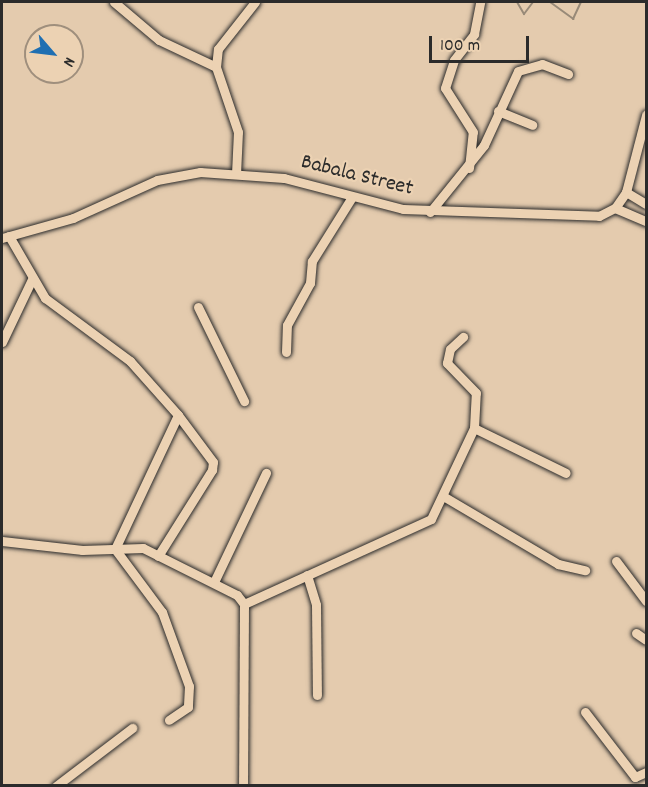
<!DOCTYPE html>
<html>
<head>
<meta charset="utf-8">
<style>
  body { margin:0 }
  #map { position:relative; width:648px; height:787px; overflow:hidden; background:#e4cbae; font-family:Dekko,sans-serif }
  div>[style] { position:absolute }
  .stream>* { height:2px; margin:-1px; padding:0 1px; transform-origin:1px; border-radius:1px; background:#988a78 }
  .roads { filter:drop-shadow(0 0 2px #2b2b2b) drop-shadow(0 0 2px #2b2b2b) }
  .minor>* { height:9px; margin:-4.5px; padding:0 4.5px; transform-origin:4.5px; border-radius:4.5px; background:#ecd2b3 }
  span { translate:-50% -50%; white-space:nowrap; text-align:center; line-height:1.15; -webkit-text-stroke:4.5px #ecd2b3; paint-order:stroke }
  .street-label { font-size:22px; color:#2b2b2b }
  .frame { position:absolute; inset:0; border:3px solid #2b2b2b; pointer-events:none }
  .north { position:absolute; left:24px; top:24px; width:60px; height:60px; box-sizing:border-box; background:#ecd2b3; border:2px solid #9f8f7d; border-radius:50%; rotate:118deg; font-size:16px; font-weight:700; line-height:24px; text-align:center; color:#2b2b2b }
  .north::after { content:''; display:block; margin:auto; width:21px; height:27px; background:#1f6fb2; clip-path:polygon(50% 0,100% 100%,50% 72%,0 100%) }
  .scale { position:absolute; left:429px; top:36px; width:100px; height:27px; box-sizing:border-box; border:3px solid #2b2b2b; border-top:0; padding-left:8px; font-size:18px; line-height:21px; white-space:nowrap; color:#2b2b2b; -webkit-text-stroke:4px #ecd2b3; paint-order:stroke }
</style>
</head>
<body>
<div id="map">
  <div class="stream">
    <div style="left:517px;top:2px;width:14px;rotate:60deg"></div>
    <div style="left:524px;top:14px;width:15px;rotate:-53deg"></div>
    <div style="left:550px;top:2px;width:29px;rotate:36deg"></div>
    <div style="left:573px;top:19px;width:19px;rotate:-65deg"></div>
  </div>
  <div class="roads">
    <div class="minor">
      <div style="left:114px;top:2px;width:59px;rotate:40.2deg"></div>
      <div style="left:159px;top:40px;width:63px;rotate:25.3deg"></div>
      <div style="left:498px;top:111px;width:37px;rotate:22deg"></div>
      <div style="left:469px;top:168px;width:36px;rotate:-84deg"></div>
      <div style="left:473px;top:132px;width:52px;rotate:-122.5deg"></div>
      <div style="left:445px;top:88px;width:29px;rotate:-72deg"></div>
      <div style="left:454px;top:60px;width:33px;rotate:-52deg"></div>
      <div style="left:474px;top:34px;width:33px;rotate:-79deg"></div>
      <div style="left:236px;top:174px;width:42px;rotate:-87.3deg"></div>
      <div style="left:238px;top:132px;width:69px;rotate:-108.7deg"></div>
      <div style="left:216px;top:67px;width:18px;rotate:-84deg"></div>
      <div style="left:218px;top:49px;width:60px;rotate:-51.8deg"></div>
      <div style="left:626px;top:192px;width:23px;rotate:31deg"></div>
      <div style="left:615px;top:208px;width:34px;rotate:23deg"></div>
      <div style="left:430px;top:212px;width:86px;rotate:-51.1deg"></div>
      <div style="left:484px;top:145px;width:81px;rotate:-65.3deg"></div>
      <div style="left:518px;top:71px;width:25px;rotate:-16deg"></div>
      <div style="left:542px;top:64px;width:28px;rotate:21deg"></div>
      <div style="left:9px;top:236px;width:72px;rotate:59.9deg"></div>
      <div style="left:45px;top:298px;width:106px;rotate:36.5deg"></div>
      <div style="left:130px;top:361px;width:72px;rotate:48.4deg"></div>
      <div style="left:178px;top:415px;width:148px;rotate:115.2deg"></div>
      <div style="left:115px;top:549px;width:79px;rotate:53.3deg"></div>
      <div style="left:162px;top:612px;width:79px;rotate:70deg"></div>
      <div style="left:189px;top:686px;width:21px;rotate:93deg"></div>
      <div style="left:188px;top:707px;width:23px;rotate:146deg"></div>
      <div style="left:2px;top:238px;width:74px;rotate:-15.7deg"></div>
      <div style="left:73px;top:218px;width:92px;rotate:-24.3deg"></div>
      <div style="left:157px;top:180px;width:44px;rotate:-10.5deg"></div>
      <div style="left:200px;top:172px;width:84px;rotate:4.1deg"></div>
      <div style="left:284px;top:178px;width:123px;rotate:14.6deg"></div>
      <div style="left:403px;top:209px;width:196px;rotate:2deg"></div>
      <div style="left:599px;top:216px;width:18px;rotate:-27deg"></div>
      <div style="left:615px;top:208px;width:19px;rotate:-55deg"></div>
      <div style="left:626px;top:192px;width:80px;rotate:-75.4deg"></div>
      <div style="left:198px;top:307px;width:105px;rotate:63.9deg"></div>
      <div style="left:2px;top:342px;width:70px;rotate:-64.5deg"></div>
      <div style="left:286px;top:352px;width:27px;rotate:-88deg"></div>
      <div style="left:287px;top:325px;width:48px;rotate:-61.3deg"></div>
      <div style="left:310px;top:283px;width:22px;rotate:-85deg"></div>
      <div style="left:312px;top:261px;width:75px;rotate:-58deg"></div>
      <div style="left:474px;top:428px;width:102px;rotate:26.1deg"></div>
      <div style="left:443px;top:496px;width:134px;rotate:30.6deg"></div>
      <div style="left:558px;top:564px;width:28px;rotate:13deg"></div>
      <div style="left:2px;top:541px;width:81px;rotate:6.4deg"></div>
      <div style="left:82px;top:550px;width:61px;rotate:-1.9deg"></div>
      <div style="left:143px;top:548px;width:105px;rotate:26.6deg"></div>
      <div style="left:237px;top:595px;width:11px;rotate:52deg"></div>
      <div style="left:244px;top:604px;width:182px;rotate:90.3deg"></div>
      <div style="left:158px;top:556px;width:102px;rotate:-57.9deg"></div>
      <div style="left:212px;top:470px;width:8px;rotate:-83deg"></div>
      <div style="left:213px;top:462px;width:59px;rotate:-126.7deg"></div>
      <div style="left:616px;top:561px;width:50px;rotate:53.1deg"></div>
      <div style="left:307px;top:575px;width:31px;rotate:73deg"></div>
      <div style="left:316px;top:605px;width:90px;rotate:89.4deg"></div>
      <div style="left:214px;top:582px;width:121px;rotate:-64.5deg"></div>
      <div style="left:244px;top:604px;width:205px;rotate:-24.4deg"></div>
      <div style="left:431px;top:519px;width:101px;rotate:-64.7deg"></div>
      <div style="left:474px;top:428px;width:35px;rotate:-87deg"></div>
      <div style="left:476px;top:393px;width:42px;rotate:-134deg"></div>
      <div style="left:447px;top:363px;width:14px;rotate:-78deg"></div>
      <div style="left:450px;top:349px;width:18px;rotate:-43deg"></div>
      <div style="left:636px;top:633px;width:12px;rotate:35deg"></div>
      <div style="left:585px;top:712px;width:82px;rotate:52.4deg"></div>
      <div style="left:635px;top:777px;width:12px;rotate:-24deg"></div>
      <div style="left:56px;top:786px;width:96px;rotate:-37.3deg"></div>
    </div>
  </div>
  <div class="street-label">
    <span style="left:357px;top:176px;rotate:14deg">Babala Street</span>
  </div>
  <div class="frame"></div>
  <div class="north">N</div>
  <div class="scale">100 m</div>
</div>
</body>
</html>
